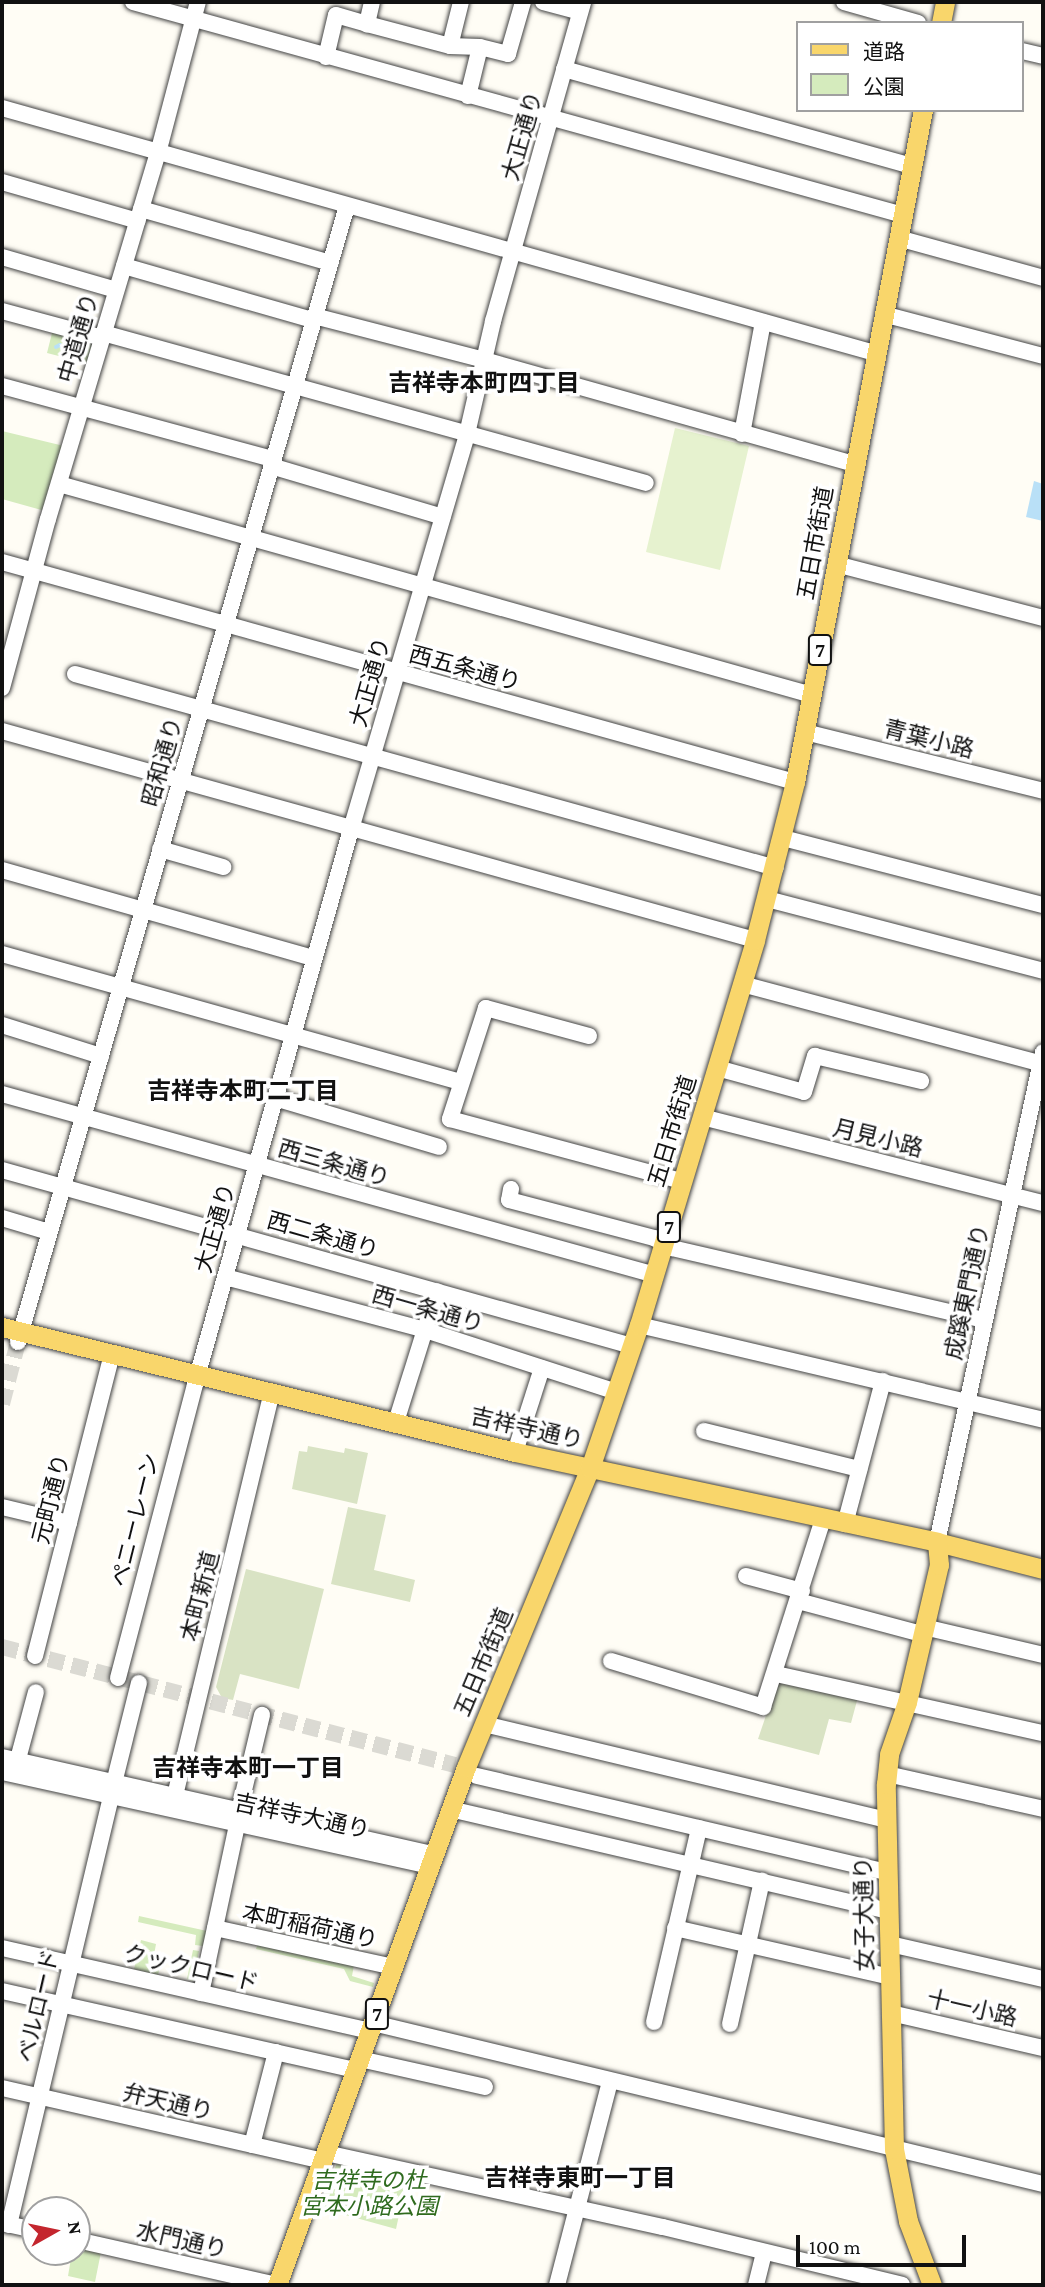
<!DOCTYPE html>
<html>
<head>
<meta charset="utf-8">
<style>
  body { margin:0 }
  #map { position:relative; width:1045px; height:2287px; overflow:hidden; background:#fffdf5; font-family:"Crimson Pro","Noto Sans JP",serif }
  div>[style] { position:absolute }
  .green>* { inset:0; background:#d5ebbd }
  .cemetery>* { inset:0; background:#d9e3c4 }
  .pitch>* { inset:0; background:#e6f2cf }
  .water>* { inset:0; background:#b9e0f7 }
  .stream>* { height:3.5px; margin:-1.75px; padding:0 1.75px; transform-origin:1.75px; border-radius:1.75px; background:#b9e0f7 }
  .minor-tunnel>* { height:16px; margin-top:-8px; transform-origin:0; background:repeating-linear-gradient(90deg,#dbdad3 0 16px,transparent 0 24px) }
  .roads { filter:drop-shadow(0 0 2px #444) drop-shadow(0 0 2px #444) }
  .minor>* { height:16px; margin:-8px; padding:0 8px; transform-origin:8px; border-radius:8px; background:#fff }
  .major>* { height:19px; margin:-9.5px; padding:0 9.5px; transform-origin:9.5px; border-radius:9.5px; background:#f9d66b }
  span { translate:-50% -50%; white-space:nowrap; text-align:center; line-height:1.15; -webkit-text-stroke:7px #fff; paint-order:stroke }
  .shield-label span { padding:2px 5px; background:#fff; border:2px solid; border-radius:5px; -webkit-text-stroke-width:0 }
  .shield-label { font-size:21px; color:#111; font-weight:700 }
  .street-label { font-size:23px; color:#111 }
  .park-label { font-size:23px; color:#2f6b1f; font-style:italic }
  .neighbourhood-label { font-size:24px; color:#111; font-weight:700 }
  .frame { position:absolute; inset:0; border:4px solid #111; pointer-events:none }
  .legend { position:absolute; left:796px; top:21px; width:228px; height:91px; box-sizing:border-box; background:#fff; border:2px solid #a0a0a0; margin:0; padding:9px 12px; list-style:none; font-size:21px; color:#111 }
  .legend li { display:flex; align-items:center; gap:14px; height:35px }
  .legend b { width:35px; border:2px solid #a0a0a0 }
  .north { position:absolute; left:21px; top:2196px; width:70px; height:70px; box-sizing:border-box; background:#fff; border:2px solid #a0a0a0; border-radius:50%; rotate:81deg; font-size:19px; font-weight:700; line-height:28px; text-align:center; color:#111 }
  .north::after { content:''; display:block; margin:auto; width:24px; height:32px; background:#c4262e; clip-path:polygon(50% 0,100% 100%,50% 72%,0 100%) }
  .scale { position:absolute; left:796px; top:2235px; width:170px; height:32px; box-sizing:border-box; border:4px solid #111; border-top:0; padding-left:9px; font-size:21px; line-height:24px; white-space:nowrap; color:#111; -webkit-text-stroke:5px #fff; paint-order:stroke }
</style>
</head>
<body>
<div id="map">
  <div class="green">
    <div style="clip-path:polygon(53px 329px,96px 341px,90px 364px,47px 353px)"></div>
    <div style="clip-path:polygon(2px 431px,64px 446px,45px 511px,2px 499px)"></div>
    <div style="clip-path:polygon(139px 1916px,207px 1931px,203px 1946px,195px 1945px,196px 1935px,138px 1922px)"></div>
    <div style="clip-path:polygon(141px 1940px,156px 1944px,154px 1955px,162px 1957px,158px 1975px,134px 1969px)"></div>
    <div style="clip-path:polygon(258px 1943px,354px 1965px,352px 1976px,374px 1983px,373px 1987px,350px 1981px,344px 1969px,256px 1949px)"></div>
    <div style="clip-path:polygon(193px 1950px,199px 1951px,193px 1981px,187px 1979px)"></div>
    <div style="clip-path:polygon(338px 2160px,408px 2174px,396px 2229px,320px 2208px)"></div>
    <div style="clip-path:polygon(77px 2246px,101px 2252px,95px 2282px,68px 2276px,72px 2252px,77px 2252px)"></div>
  </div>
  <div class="cemetery">
    <div style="clip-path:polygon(308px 1446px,344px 1453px,345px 1448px,368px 1453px,357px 1504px,292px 1489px,299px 1451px,307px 1452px)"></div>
    <div style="clip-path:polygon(348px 1507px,386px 1515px,374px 1570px,415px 1580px,410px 1602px,331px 1584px)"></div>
    <div style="clip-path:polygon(246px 1569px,324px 1589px,299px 1689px,240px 1674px,233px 1700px,222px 1698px,216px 1687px)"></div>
    <div style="clip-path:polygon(778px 1680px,858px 1697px,851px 1723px,829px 1719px,819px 1755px,758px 1739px)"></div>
  </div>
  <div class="pitch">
    <div style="clip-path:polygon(675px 428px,749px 446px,720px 570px,646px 552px)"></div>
  </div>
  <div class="water">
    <div style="clip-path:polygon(1034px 481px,1043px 484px,1043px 521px,1026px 517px)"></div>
  </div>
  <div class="stream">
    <div style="left:56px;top:347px;width:4px;rotate:-27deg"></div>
    <div style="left:60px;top:345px;width:12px;rotate:35deg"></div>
  </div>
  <div class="minor-tunnel">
    <div style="left:2px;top:1404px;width:64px;rotate:-75.5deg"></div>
    <div style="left:2px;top:1647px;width:468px;rotate:14.6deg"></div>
  </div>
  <div class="roads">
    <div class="minor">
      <div style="left:133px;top:2px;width:799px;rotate:15.46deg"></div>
      <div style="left:372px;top:2px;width:23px;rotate:103deg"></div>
      <div style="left:367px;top:24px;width:86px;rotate:14.8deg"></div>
      <div style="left:450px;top:46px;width:30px;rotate:2deg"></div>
      <div style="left:480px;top:47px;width:29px;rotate:14deg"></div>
      <div style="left:508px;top:54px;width:54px;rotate:-73.9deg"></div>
      <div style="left:543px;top:2px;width:38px;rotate:15deg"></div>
      <div style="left:844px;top:2px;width:77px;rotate:15.8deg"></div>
      <div style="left:450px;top:46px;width:45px;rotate:-76deg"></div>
      <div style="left:1022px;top:51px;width:22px;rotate:13deg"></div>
      <div style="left:326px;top:57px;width:43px;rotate:-76.6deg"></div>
      <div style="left:336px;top:15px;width:32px;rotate:16deg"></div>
      <div style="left:564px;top:69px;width:361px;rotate:15.6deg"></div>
      <div style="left:468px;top:96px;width:50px;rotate:-76.2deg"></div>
      <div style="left:2px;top:108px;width:907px;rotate:15.68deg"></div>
      <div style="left:2px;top:182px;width:141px;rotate:16deg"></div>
      <div style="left:141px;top:209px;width:197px;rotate:15.9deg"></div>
      <div style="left:898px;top:238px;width:150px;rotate:15.4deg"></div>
      <div style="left:2px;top:257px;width:119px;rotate:16.1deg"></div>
      <div style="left:124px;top:266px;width:192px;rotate:16deg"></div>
      <div style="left:309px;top:319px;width:9px;rotate:-13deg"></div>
      <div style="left:318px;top:317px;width:171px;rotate:14.5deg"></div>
      <div style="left:484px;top:360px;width:384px;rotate:15.7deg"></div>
      <div style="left:2px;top:311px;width:104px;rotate:15.1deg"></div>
      <div style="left:883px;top:314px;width:165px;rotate:14.7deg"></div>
      <div style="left:103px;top:333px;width:563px;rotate:15.44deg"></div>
      <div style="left:2px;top:386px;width:281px;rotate:15.1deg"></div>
      <div style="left:742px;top:434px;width:114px;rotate:-79.4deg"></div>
      <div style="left:271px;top:466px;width:179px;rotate:16.5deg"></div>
      <div style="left:59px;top:484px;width:782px;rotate:15.65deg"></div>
      <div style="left:2px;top:562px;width:823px;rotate:15.51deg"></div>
      <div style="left:836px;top:564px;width:214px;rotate:14.6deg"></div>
      <div style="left:75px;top:674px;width:727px;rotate:15.47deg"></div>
      <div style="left:2px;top:688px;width:175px;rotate:-74.8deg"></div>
      <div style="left:48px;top:519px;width:382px;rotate:-73.3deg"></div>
      <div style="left:158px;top:153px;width:156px;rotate:-75.2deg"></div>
      <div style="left:2px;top:731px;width:781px;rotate:15.51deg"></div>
      <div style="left:805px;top:732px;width:245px;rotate:13.9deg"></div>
      <div style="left:783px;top:838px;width:268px;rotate:14.5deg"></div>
      <div style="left:160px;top:849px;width:66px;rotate:15.9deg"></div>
      <div style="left:2px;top:870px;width:324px;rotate:15.8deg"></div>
      <div style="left:767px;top:899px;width:285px;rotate:14.6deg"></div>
      <div style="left:2px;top:954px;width:476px;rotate:15.6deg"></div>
      <div style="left:742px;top:984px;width:311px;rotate:14.9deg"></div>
      <div style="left:2px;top:1025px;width:104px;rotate:17.4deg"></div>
      <div style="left:589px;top:1036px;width:107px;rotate:-164.8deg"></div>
      <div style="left:486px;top:1008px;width:117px;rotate:108deg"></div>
      <div style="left:450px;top:1119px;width:240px;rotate:15deg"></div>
      <div style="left:717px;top:1068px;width:90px;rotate:15.4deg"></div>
      <div style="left:804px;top:1092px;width:38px;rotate:-73deg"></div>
      <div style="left:815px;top:1056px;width:109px;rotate:13.3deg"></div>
      <div style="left:2px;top:1094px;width:678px;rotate:15.49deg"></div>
      <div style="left:275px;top:1098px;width:171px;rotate:16.6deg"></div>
      <div style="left:702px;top:1117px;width:352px;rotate:14.2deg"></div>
      <div style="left:2px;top:1170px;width:654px;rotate:15.61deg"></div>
      <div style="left:511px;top:1189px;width:11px;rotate:100deg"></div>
      <div style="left:509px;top:1200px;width:150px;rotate:14.7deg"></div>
      <div style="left:654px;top:1238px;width:21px;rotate:29deg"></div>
      <div style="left:672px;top:1248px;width:319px;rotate:13deg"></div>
      <div style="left:2px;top:1218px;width:49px;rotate:16.6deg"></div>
      <div style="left:225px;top:1277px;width:207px;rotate:14.8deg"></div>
      <div style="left:425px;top:1330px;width:202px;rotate:17.9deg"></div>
      <div style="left:639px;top:1325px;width:415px;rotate:13.2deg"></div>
      <div style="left:18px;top:1342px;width:1183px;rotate:-73.85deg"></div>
      <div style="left:396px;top:1422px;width:137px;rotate:-72.6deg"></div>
      <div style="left:704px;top:1431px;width:160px;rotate:13.8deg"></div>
      <div style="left:515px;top:1452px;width:88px;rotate:-72.2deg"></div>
      <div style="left:2px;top:1507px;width:69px;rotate:13.4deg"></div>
      <div style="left:845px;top:1524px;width:148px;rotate:-75.1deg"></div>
      <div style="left:937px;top:1542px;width:501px;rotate:-77.79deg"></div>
      <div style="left:746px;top:1576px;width:58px;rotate:15deg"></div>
      <div style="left:798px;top:1601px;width:128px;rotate:14.9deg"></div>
      <div style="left:924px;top:1627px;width:122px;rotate:13.2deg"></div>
      <div style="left:35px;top:1656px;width:312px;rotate:-75.7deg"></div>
      <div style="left:611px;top:1661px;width:159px;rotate:16.8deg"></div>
      <div style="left:763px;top:1707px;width:197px;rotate:-72.3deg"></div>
      <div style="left:776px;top:1674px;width:273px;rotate:12.5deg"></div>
      <div style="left:118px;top:1678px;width:304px;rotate:-75.3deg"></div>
      <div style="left:195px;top:1384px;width:577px;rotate:-74.3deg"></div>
      <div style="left:351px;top:829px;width:412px;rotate:-73.6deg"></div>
      <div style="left:467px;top:434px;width:116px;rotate:-77deg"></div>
      <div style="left:493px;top:321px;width:331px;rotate:-74.2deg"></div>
      <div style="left:484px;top:1724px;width:413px;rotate:13.4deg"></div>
      <div style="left:2px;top:1757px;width:442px;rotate:12.7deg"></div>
      <div style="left:18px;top:1759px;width:69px;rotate:-75deg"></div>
      <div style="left:2px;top:1772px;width:438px;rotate:12.4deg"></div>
      <div style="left:887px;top:1774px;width:160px;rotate:12.6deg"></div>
      <div style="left:477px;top:1776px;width:421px;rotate:13.2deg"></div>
      <div style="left:114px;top:1783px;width:103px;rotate:-76deg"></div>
      <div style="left:173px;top:1804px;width:424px;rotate:-76.5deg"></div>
      <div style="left:450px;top:1809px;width:450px;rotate:13.1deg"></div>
      <div style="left:239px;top:1811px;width:99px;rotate:-76.5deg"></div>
      <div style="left:215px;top:1928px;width:183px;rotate:12.3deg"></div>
      <div style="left:675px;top:1928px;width:221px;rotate:12.8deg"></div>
      <div style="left:890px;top:1944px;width:157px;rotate:12.9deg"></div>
      <div style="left:2px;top:1948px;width:377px;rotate:12.7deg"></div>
      <div style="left:2px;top:1991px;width:363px;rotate:12.6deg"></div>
      <div style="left:201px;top:1993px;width:172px;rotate:-77.9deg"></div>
      <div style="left:891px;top:2013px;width:156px;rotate:13deg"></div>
      <div style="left:654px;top:2022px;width:199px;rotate:-76.9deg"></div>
      <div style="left:373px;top:2023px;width:689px;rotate:13.51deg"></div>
      <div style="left:730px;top:2024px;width:147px;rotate:-77.4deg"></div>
      <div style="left:360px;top:2059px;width:128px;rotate:12.6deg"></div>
      <div style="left:2px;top:2088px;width:330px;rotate:12.8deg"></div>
      <div style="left:252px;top:2145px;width:96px;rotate:-75.5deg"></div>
      <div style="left:326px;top:2153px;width:345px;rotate:12.4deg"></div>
      <div style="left:663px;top:2227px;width:246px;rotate:13.6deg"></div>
      <div style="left:2px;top:2223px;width:34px;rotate:12deg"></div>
      <div style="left:9px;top:2225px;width:440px;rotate:-76.6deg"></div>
      <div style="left:77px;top:2240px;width:205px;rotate:12.7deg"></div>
      <div style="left:557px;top:2285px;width:211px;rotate:-75.4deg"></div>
      <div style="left:756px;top:2285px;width:34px;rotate:-76deg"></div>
    </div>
    <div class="major">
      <div style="left:941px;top:23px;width:21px;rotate:-79deg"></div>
      <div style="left:2px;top:1327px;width:528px;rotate:13.69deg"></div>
      <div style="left:515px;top:1452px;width:431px;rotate:12deg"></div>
      <div style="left:937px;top:1542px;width:109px;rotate:14.3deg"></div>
      <div style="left:277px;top:2285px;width:551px;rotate:-69.95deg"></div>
      <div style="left:466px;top:1767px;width:324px;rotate:-67.5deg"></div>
      <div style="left:590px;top:1468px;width:151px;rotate:-71.1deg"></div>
      <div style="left:639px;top:1325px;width:402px;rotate:-73.2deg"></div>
      <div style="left:755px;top:940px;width:163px;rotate:-75.8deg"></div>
      <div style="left:795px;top:782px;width:684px;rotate:-79.22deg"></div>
      <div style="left:932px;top:2285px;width:68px;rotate:-110.6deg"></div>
      <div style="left:908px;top:2221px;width:73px;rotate:-101deg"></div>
      <div style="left:894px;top:2149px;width:365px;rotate:-91.3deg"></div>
      <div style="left:886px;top:1784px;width:30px;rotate:-84deg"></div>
      <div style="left:889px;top:1754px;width:55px;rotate:-70.9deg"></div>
      <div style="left:907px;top:1702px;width:141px;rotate:-76.9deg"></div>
      <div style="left:939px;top:1565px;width:23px;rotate:-95deg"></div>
    </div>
  </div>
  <div class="shield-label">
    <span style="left:820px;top:650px">7</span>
    <span style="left:669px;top:1227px">7</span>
    <span style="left:377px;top:2014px">7</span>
  </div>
  <div class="street-label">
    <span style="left:522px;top:136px;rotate:-74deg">大正通り</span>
    <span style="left:78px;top:338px;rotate:-74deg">中道通り</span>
    <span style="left:815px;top:543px;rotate:-80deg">五日市街道</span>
    <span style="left:465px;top:668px;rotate:15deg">西五条通り</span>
    <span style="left:370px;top:682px;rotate:-74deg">大正通り</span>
    <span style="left:929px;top:739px;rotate:14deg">青葉小路</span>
    <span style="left:162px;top:762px;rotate:-74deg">昭和通り</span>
    <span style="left:672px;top:1131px;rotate:-73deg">五日市街道</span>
    <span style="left:878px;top:1138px;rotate:14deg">月見小路</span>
    <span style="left:334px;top:1163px;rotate:16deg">西三条通り</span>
    <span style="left:215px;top:1228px;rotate:-74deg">大正通り</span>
    <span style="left:323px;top:1235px;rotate:16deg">西二条通り</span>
    <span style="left:967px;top:1292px;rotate:-78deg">成蹊東門通り</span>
    <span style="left:428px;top:1309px;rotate:16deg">西一条通り</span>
    <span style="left:527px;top:1428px;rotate:13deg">吉祥寺通り</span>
    <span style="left:51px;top:1499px;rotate:-76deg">元町通り</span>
    <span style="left:135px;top:1520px;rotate:-76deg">ペニーレーン</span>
    <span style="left:200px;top:1596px;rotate:-76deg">本町新道</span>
    <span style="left:483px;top:1662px;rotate:-67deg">五日市街道</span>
    <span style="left:302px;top:1816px;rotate:12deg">吉祥寺大通り</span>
    <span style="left:864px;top:1914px;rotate:-91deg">女子大通り</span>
    <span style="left:310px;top:1926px;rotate:12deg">本町稲荷通り</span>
    <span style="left:191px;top:1968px;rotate:13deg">クックロード</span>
    <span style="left:38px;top:2006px;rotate:-77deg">ベルロード</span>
    <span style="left:972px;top:2008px;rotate:13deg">十一小路</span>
    <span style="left:168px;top:2102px;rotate:13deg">弁天通り</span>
    <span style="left:182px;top:2240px;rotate:13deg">水門通り</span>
  </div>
  <div class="park-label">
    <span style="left:369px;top:2193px">吉祥寺の杜<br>宮本小路公園</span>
  </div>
  <div class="neighbourhood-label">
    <span style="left:484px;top:383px">吉祥寺本町四丁目</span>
    <span style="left:243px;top:1091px">吉祥寺本町二丁目</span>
    <span style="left:248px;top:1768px">吉祥寺本町一丁目</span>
    <span style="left:580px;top:2178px">吉祥寺東町一丁目</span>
  </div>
  <div class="frame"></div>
  <ul class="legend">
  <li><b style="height:9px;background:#f9d66b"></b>道路</li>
  <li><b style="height:19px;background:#d5ebbd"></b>公園</li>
  </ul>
  <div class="north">N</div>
  <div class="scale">100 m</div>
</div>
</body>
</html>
